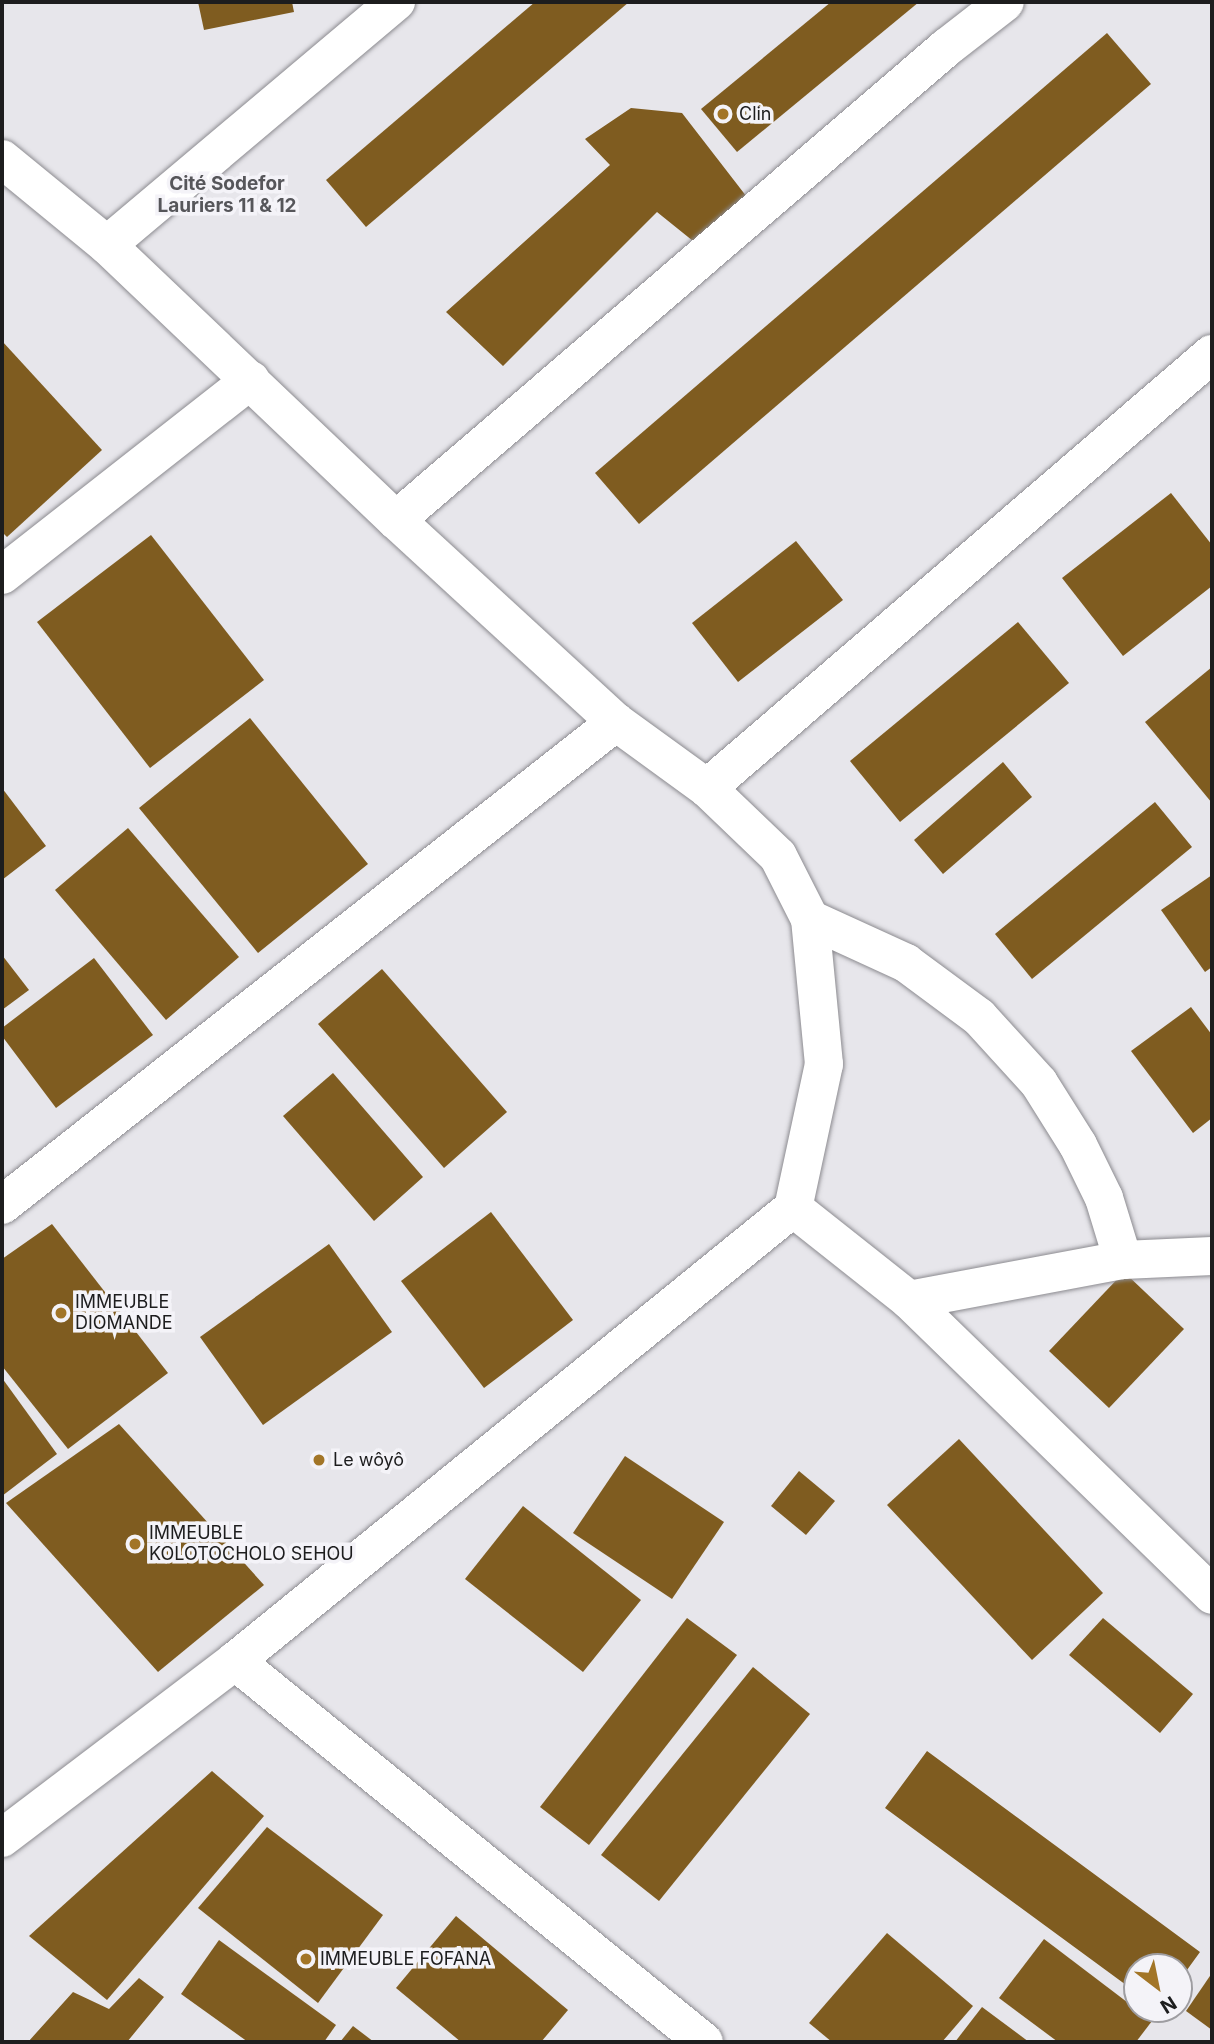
<!DOCTYPE html>
<html>
<head>
<meta charset="utf-8">
<style>
  body { margin:0 }
  #map { position:relative; width:1214px; height:2044px; overflow:hidden; background:#e7e6eb; font-family:Inter,sans-serif }
  div>[style] { position:absolute }
  .building>* { inset:0; background:#7f5c20 }
  .roads { filter:drop-shadow(0 0 2px #8c8b90) drop-shadow(0 0 2px #8c8b90) }
  .minor>* { height:38px; margin:-19px; padding:0 19px; transform-origin:19px; border-radius:19px; background:#fff }
  .dots>* { width:19px; height:19px; translate:-50% -50%; box-sizing:border-box; border:4px solid #f4f3f8; border-radius:50% }
  span { translate:-50% -50%; white-space:nowrap; text-align:center; line-height:1.15; -webkit-text-stroke:7px #f4f3f8; paint-order:stroke }
  .poi-label { font-size:18px; color:#1d1d1e }
  .left { translate:0 -50%; text-align:left }
  .neighbourhood-label { font-size:19px; color:#56565a; font-weight:700 }
  .frame { position:absolute; inset:0; border:4px solid #1d1d1e; pointer-events:none }
  .north { position:absolute; left:1123px; top:1953px; width:70px; height:70px; box-sizing:border-box; background:#f4f3f8; border:2px solid #9e9da1; border-radius:50%; rotate:148deg; font-size:19px; font-weight:700; line-height:28px; text-align:center; color:#1d1d1e }
  .north::after { content:''; display:block; margin:auto; width:24px; height:32px; background:#a27527; clip-path:polygon(50% 0,100% 100%,50% 72%,0 100%) }
</style>
</head>
<body>
<div id="map">
  <div class="building">
    <div style="clip-path:polygon(198px 2px,292px 2px,294px 12px,204px 30px)"></div>
    <div style="clip-path:polygon(535px 2px,629px 2px,366px 227px,326px 180px)"></div>
    <div style="clip-path:polygon(831px 2px,919px 2px,737px 152px,701px 109px)"></div>
    <div style="clip-path:polygon(1107px 33px,1151px 84px,639px 524px,595px 473px)"></div>
    <div style="clip-path:polygon(631px 108px,682px 113px,750px 201px,698px 245px,657px 212px,503px 366px,446px 312px,610px 165px,585px 139px)"></div>
    <div style="clip-path:polygon(2px 341px,102px 450px,7px 537px,2px 532px)"></div>
    <div style="clip-path:polygon(1171px 493px,1212px 545px,1212px 586px,1123px 656px,1062px 578px)"></div>
    <div style="clip-path:polygon(151px 535px,264px 680px,150px 768px,37px 622px)"></div>
    <div style="clip-path:polygon(796px 541px,843px 600px,738px 682px,692px 623px)"></div>
    <div style="clip-path:polygon(1018px 622px,1069px 683px,900px 822px,850px 761px)"></div>
    <div style="clip-path:polygon(1212px 667px,1212px 803px,1145px 722px)"></div>
    <div style="clip-path:polygon(250px 718px,368px 864px,258px 953px,139px 808px)"></div>
    <div style="clip-path:polygon(1003px 762px,1032px 797px,943px 874px,914px 840px)"></div>
    <div style="clip-path:polygon(2px 788px,46px 846px,2px 880px)"></div>
    <div style="clip-path:polygon(1155px 802px,1192px 847px,1032px 979px,995px 934px)"></div>
    <div style="clip-path:polygon(128px 828px,239px 957px,166px 1020px,55px 890px)"></div>
    <div style="clip-path:polygon(1212px 875px,1212px 967px,1205px 972px,1161px 910px)"></div>
    <div style="clip-path:polygon(2px 955px,29px 990px,2px 1010px)"></div>
    <div style="clip-path:polygon(94px 958px,153px 1035px,56px 1108px,2px 1036px,2px 1028px)"></div>
    <div style="clip-path:polygon(382px 969px,507px 1112px,444px 1168px,318px 1024px)"></div>
    <div style="clip-path:polygon(1191px 1007px,1212px 1035px,1212px 1118px,1193px 1133px,1131px 1051px)"></div>
    <div style="clip-path:polygon(333px 1073px,423px 1177px,374px 1221px,283px 1116px)"></div>
    <div style="clip-path:polygon(491px 1212px,573px 1320px,484px 1388px,401px 1281px)"></div>
    <div style="clip-path:polygon(52px 1224px,168px 1373px,68px 1449px,2px 1366px,2px 1259px)"></div>
    <div style="clip-path:polygon(329px 1244px,392px 1332px,263px 1425px,200px 1337px)"></div>
    <div style="clip-path:polygon(1124px 1272px,1184px 1329px,1109px 1408px,1049px 1351px)"></div>
    <div style="clip-path:polygon(2px 1378px,57px 1454px,2px 1496px)"></div>
    <div style="clip-path:polygon(119px 1424px,264px 1585px,158px 1672px,6px 1503px)"></div>
    <div style="clip-path:polygon(959px 1439px,1103px 1593px,1032px 1660px,887px 1505px)"></div>
    <div style="clip-path:polygon(625px 1456px,724px 1522px,672px 1599px,573px 1533px)"></div>
    <div style="clip-path:polygon(799px 1471px,835px 1501px,806px 1535px,771px 1506px)"></div>
    <div style="clip-path:polygon(523px 1506px,641px 1600px,583px 1672px,465px 1579px)"></div>
    <div style="clip-path:polygon(687px 1618px,737px 1655px,589px 1845px,540px 1807px)"></div>
    <div style="clip-path:polygon(1103px 1618px,1193px 1694px,1160px 1733px,1069px 1655px)"></div>
    <div style="clip-path:polygon(753px 1667px,810px 1714px,659px 1901px,601px 1855px)"></div>
    <div style="clip-path:polygon(927px 1751px,1200px 1952px,1179px 1981px,1179px 1967px,1137px 1967px,1137px 1993px,885px 1808px)"></div>
    <div style="clip-path:polygon(212px 1771px,264px 1816px,107px 2000px,29px 1936px)"></div>
    <div style="clip-path:polygon(267px 1827px,383px 1915px,318px 2003px,198px 1908px)"></div>
    <div style="clip-path:polygon(456px 1916px,568px 2010px,541px 2042px,461px 2042px,396px 1988px)"></div>
    <div style="clip-path:polygon(887px 1933px,973px 2006px,942px 2042px,832px 2042px,809px 2023px)"></div>
    <div style="clip-path:polygon(1044px 1939px,1152px 2021px,1136px 2042px,1058px 2042px,999px 1998px)"></div>
    <div style="clip-path:polygon(219px 1940px,336px 2025px,324px 2042px,248px 2042px,181px 1994px)"></div>
    <div style="clip-path:polygon(1212px 1973px,1212px 2030px,1186px 2011px)"></div>
    <div style="clip-path:polygon(139px 1978px,164px 1997px,127px 2042px,28px 2042px,73px 1992px,109px 2009px)"></div>
    <div style="clip-path:polygon(982px 2007px,1029px 2042px,955px 2042px)"></div>
    <div style="clip-path:polygon(353px 2026px,374px 2042px,340px 2042px)"></div>
  </div>
  <div class="roads">
    <div class="minor">
      <div style="left:2px;top:159px;width:136px;rotate:39.3deg"></div>
      <div style="left:107px;top:245px;width:399px;rotate:43.6deg"></div>
      <div style="left:396px;top:520px;width:299px;rotate:42.6deg"></div>
      <div style="left:616px;top:722px;width:112px;rotate:36deg"></div>
      <div style="left:707px;top:788px;width:98px;rotate:43.8deg"></div>
      <div style="left:778px;top:856px;width:71px;rotate:63.1deg"></div>
      <div style="left:810px;top:919px;width:146px;rotate:84.5deg"></div>
      <div style="left:824px;top:1064px;width:147px;rotate:102.1deg"></div>
      <div style="left:793px;top:1208px;width:719px;rotate:140.93deg"></div>
      <div style="left:235px;top:1661px;width:293px;rotate:142.8deg"></div>
      <div style="left:107px;top:245px;width:378px;rotate:-40.1deg"></div>
      <div style="left:396px;top:520px;width:726px;rotate:-40.64deg"></div>
      <div style="left:947px;top:47px;width:73px;rotate:-37.8deg"></div>
      <div style="left:2px;top:575px;width:316px;rotate:-38.1deg"></div>
      <div style="left:707px;top:788px;width:666px;rotate:-40.68deg"></div>
      <div style="left:810px;top:919px;width:106px;rotate:24.6deg"></div>
      <div style="left:906px;top:963px;width:91px;rotate:36.5deg"></div>
      <div style="left:979px;top:1017px;width:89px;rotate:47.7deg"></div>
      <div style="left:1039px;top:1083px;width:73px;rotate:57.8deg"></div>
      <div style="left:1078px;top:1145px;width:59px;rotate:63.9deg"></div>
      <div style="left:1104px;top:1198px;width:65px;rotate:73deg"></div>
      <div style="left:2px;top:1205px;width:781px;rotate:-38.19deg"></div>
      <div style="left:793px;top:1208px;width:148px;rotate:38.4deg"></div>
      <div style="left:909px;top:1300px;width:423px;rotate:44.2deg"></div>
      <div style="left:909px;top:1300px;width:218px;rotate:-10.6deg"></div>
      <div style="left:1123px;top:1260px;width:89px;rotate:-2.6deg"></div>
      <div style="left:235px;top:1661px;width:604px;rotate:39.09deg"></div>
    </div>
  </div>
  <div class="dots">
    <div style="left:723px;top:114px;background:#a27527"></div>
    <div style="left:61px;top:1313px;background:#a27527"></div>
    <div style="left:319px;top:1460px;background:#a27527"></div>
    <div style="left:135px;top:1544px;background:#a27527"></div>
    <div style="left:306px;top:1959px;background:#a27527"></div>
  </div>
  <div class="poi-label">
    <span class="left" style="left:739px;top:114px">Clin</span>
    <span class="left" style="left:75px;top:1313px">IMMEUBLE<br>DIOMANDE</span>
    <span class="left" style="left:333px;top:1460px">Le wôyô</span>
    <span class="left" style="left:149px;top:1544px">IMMEUBLE<br>KOLOTOCHOLO SEHOU</span>
    <span class="left" style="left:320px;top:1959px">IMMEUBLE FOFANA</span>
  </div>
  <div class="neighbourhood-label">
    <span style="left:227px;top:195px">Cité Sodefor<br>Lauriers 11 &amp; 12</span>
  </div>
  <div class="frame"></div>
  <div class="north">N</div>
</div>
</body>
</html>
